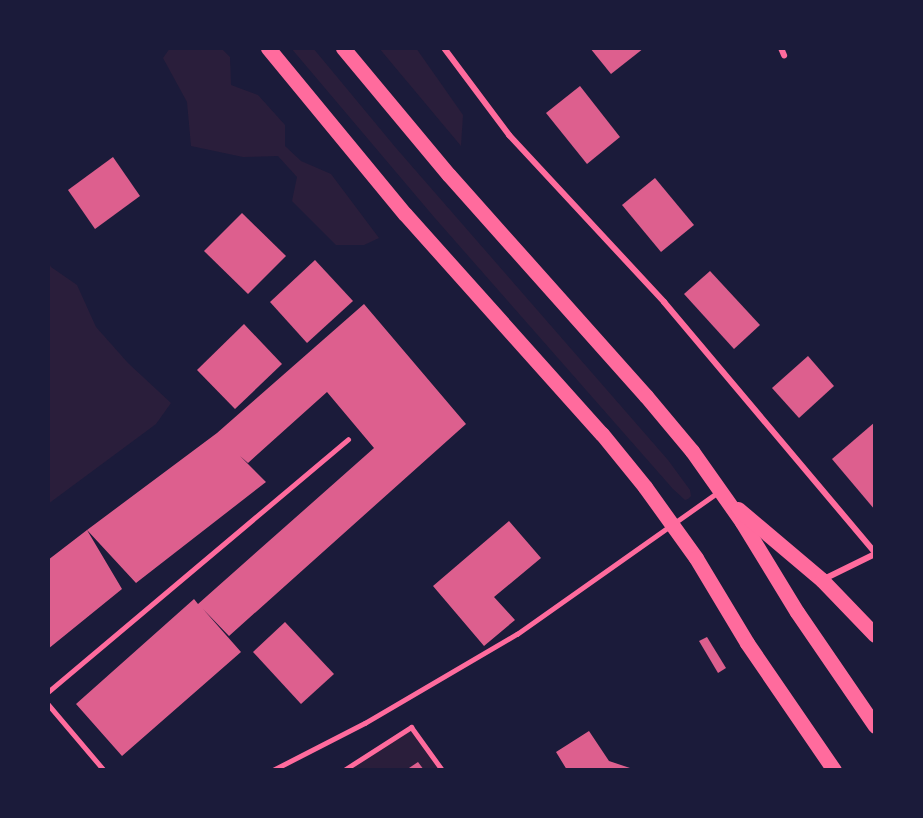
<!DOCTYPE html>
<html>
<head>
<meta charset="utf-8">
<style>
  body { margin:0 }
  #map { position:relative; width:923px; height:818px; overflow:hidden; background:#1b1b3a; font-family:Helvetica,sans-serif }
  div>[style] { position:absolute }
  .green>* { inset:0; background:#2a1e3b }
  .building>* { inset:0; background:#dd5f8e }
  .service>* { height:4.5px; margin:-2.25px; padding:0 2.25px; transform-origin:2.25px; border-radius:2.25px; background:#ff6b9d }
  .pedestrian>* { height:5px; margin:-2.5px; padding:0 2.5px; transform-origin:2.5px; border-radius:2.5px; background:#ff6b9d }
  .minor>* { height:6px; margin:-3px; padding:0 3px; transform-origin:3px; border-radius:3px; background:#ff6b9d }
  .primary>* { height:15px; margin:-7.5px; padding:0 7.5px; transform-origin:7.5px; border-radius:7.5px; background:#ff6b9d }
  span { translate:-50% -50%; white-space:nowrap; text-align:center; line-height:1.15; -webkit-text-stroke:4.5px #1b1b3a; paint-order:stroke }
  .frame { position:absolute; inset:0; border:50px solid #1b1b3a; pointer-events:none }
</style>
</head>
<body>
<div id="map">
  <div class="green">
    <div style="clip-path:polygon(170px 48px,221px 48px,230px 57px,231px 85px,258px 95px,285px 125px,285px 146px,301px 161px,331px 174px,379px 238px,364px 245px,336px 245px,292px 201px,297px 177px,278px 156px,243px 157px,191px 146px,187px 102px,163px 58px)"></div>
    <div style="clip-path:polygon(291px 48px,313px 48px,396px 148px,668px 460px,690px 490px,691px 496px,688px 499px,685px 500px,673px 489px,434px 217px)"></div>
    <div style="clip-path:polygon(379px 48px,416px 48px,463px 115px,461px 146px)"></div>
    <div style="clip-path:polygon(48px 261px,51px 267px,77px 285px,96px 327px,128px 363px,171px 403px,156px 424px,48px 504px)"></div>
    <div style="clip-path:polygon(410px 729px,439px 770px,346px 770px)"></div>
  </div>
  <div class="building">
    <div style="clip-path:polygon(590px 48px,644px 48px,611px 74px)"></div>
    <div style="clip-path:polygon(580px 86px,620px 137px,587px 164px,546px 113px)"></div>
    <div style="clip-path:polygon(113px 157px,140px 196px,95px 229px,68px 190px)"></div>
    <div style="clip-path:polygon(655px 178px,694px 225px,661px 252px,622px 205px)"></div>
    <div style="clip-path:polygon(242px 213px,286px 256px,248px 294px,204px 251px)"></div>
    <div style="clip-path:polygon(315px 260px,353px 301px,307px 343px,270px 302px)"></div>
    <div style="clip-path:polygon(710px 271px,760px 325px,734px 349px,684px 294px)"></div>
    <div style="clip-path:polygon(364px 304px,466px 424px,229px 636px,203px 609px,241px 652px,122px 756px,76px 704px,194px 599px,198px 604px,374px 448px,327px 392px,248px 463px,240px 456px,266px 482px,136px 583px,87px 530px,122px 589px,48px 649px,48px 560px,87px 530px,217px 433px)"></div>
    <div style="clip-path:polygon(244px 324px,282px 364px,235px 409px,197px 370px)"></div>
    <div style="clip-path:polygon(808px 356px,834px 386px,799px 418px,772px 388px)"></div>
    <div style="clip-path:polygon(875px 422px,875px 510px,832px 459px)"></div>
    <div style="clip-path:polygon(509px 521px,541px 558px,494px 597px,515px 620px,484px 646px,433px 586px)"></div>
    <div style="clip-path:polygon(285px 622px,334px 674px,301px 704px,253px 652px)"></div>
    <div style="clip-path:polygon(707px 637px,726px 668px,718px 673px,699px 641px)"></div>
    <div style="clip-path:polygon(589px 731px,609px 761px,636px 770px,567px 770px,556px 752px)"></div>
    <div style="clip-path:polygon(418px 762px,424px 770px,406px 770px)"></div>
  </div>
  <div class="service">
    <div style="left:48px;top:692px;width:392px;rotate:-40.1deg"></div>
    <div style="left:48px;top:704px;width:87px;rotate:49.7deg"></div>
    <div style="left:273px;top:770px;width:103px;rotate:-27.1deg"></div>
    <div style="left:365px;top:723px;width:176px;rotate:-30.4deg"></div>
    <div style="left:517px;top:634px;width:246px;rotate:-35.2deg"></div>
  </div>
  <div class="pedestrian">
    <div style="left:344px;top:770px;width:80px;rotate:-32.7deg"></div>
    <div style="left:411px;top:727px;width:53px;rotate:54.2deg"></div>
  </div>
  <div class="minor">
    <div style="left:444px;top:48px;width:109px;rotate:53.2deg"></div>
    <div style="left:509px;top:135px;width:228px;rotate:47.1deg"></div>
    <div style="left:664px;top:302px;width:328px;rotate:49.9deg"></div>
    <div style="left:781px;top:48px;width:8px;rotate:67deg"></div>
    <div style="left:822px;top:580px;width:59px;rotate:-26.1deg"></div>
  </div>
  <div class="primary">
    <div style="left:268px;top:48px;width:215px;rotate:50.5deg"></div>
    <div style="left:405px;top:214px;width:295px;rotate:48.2deg"></div>
    <div style="left:602px;top:434px;width:68px;rotate:50.9deg"></div>
    <div style="left:645px;top:487px;width:87px;rotate:54.3deg"></div>
    <div style="left:696px;top:558px;width:99px;rotate:59deg"></div>
    <div style="left:747px;top:643px;width:154px;rotate:55.6deg"></div>
    <div style="left:343px;top:48px;width:165px;rotate:50.2deg"></div>
    <div style="left:449px;top:175px;width:296px;rotate:48.3deg"></div>
    <div style="left:646px;top:396px;width:72px;rotate:50.1deg"></div>
    <div style="left:692px;top:451px;width:87px;rotate:54.8deg"></div>
    <div style="left:742px;top:522px;width:105px;rotate:58.6deg"></div>
    <div style="left:797px;top:612px;width:138px;rotate:55.6deg"></div>
    <div style="left:738px;top:509px;width:110px;rotate:40.2deg"></div>
    <div style="left:822px;top:580px;width:76px;rotate:46.1deg"></div>
  </div>
  <div class="frame"></div>
</div>
</body>
</html>
